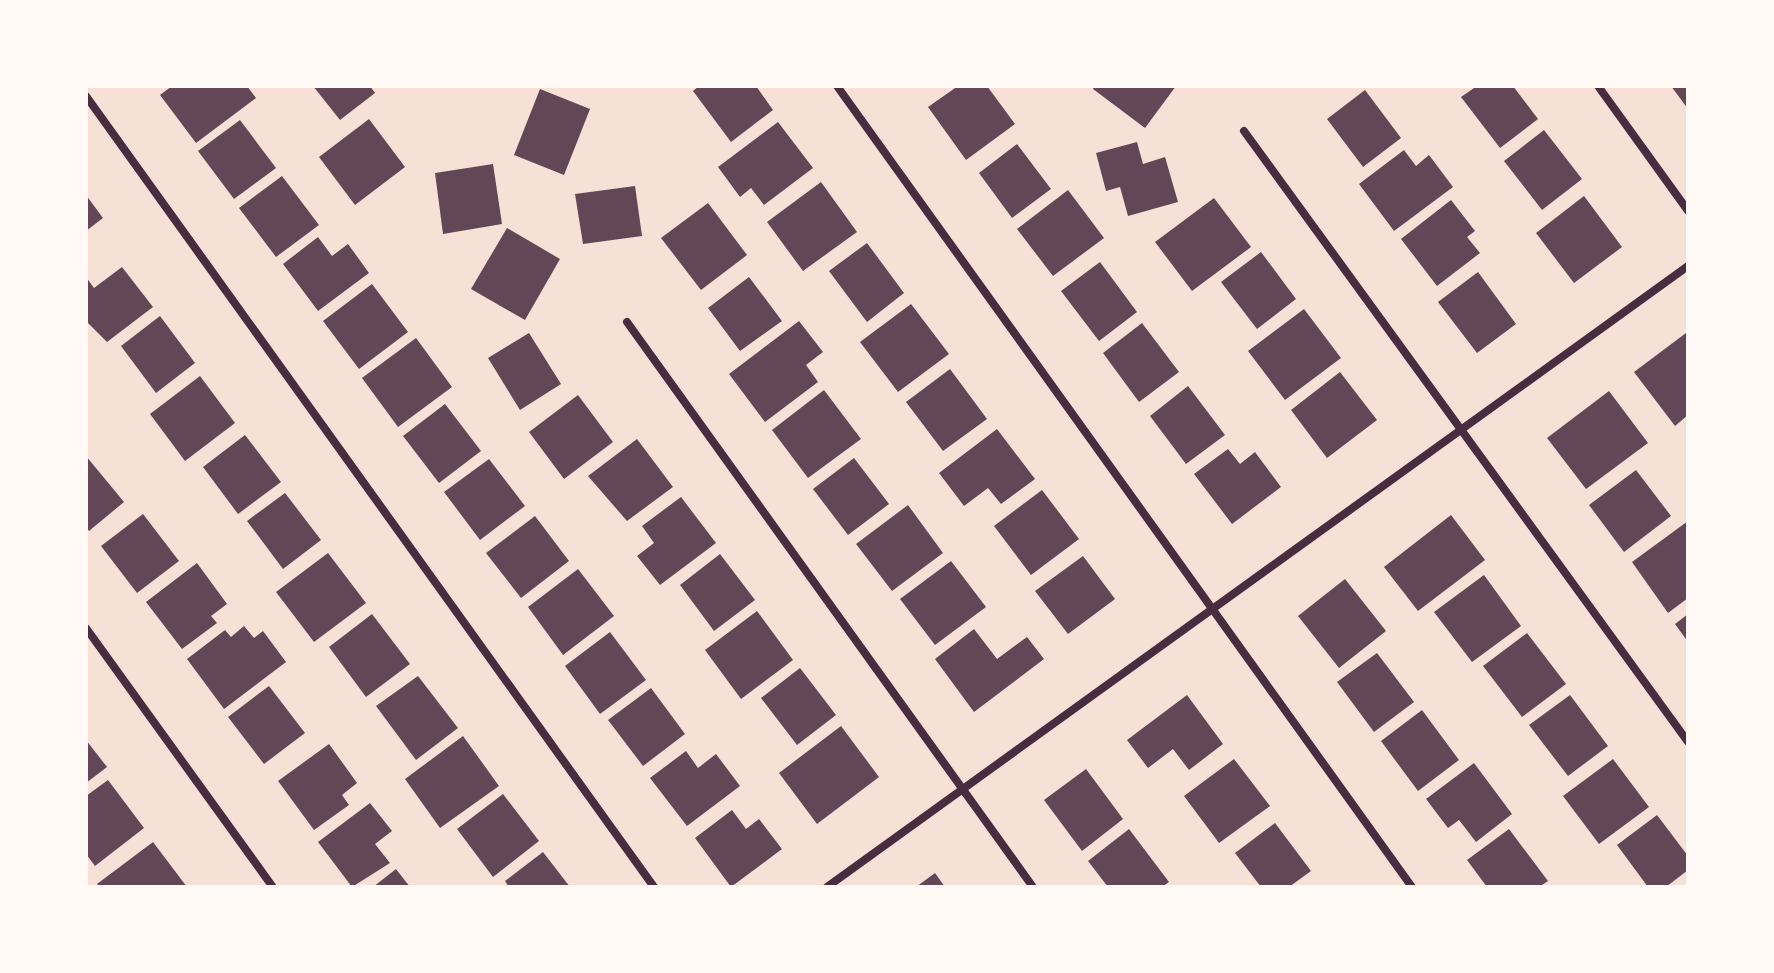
<!DOCTYPE html>
<html>
<head>
<meta charset="utf-8">
<style>
  body { margin:0 }
  #map { position:relative; width:1774px; height:973px; overflow:hidden; background:#f7e1d7; font-family:"DejaVu Sans",sans-serif }
  div>[style] { position:absolute }
  .building>* { inset:0; background:#644757 }
  .minor>* { height:8px; margin:-4px; padding:0 4px; transform-origin:4px; border-radius:4px; background:#4a2c40 }
  span { translate:-50% -50%; white-space:nowrap; text-align:center; line-height:1.15; -webkit-text-stroke:6px #fffaf5; paint-order:stroke }
  .frame { position:absolute; inset:0; border:88px solid #fffaf5; pointer-events:none }
</style>
</head>
<body>
<div id="map">
  <div class="building">
    <div style="clip-path:polygon(172px 86px,247px 86px,256px 98px,196px 143px,160px 95px)"></div>
    <div style="clip-path:polygon(313px 86px,370px 86px,375px 93px,340px 120px)"></div>
    <div style="clip-path:polygon(699px 86px,756px 86px,773px 110px,731px 142px,693px 91px)"></div>
    <div style="clip-path:polygon(958px 86px,987px 86px,1015px 124px,966px 160px,928px 107px)"></div>
    <div style="clip-path:polygon(1095px 86px,1176px 86px,1145px 128px,1093px 89px)"></div>
    <div style="clip-path:polygon(1477px 86px,1513px 86px,1538px 119px,1500px 148px,1461px 97px)"></div>
    <div style="clip-path:polygon(1671px 86px,1688px 86px,1688px 109px)"></div>
    <div style="clip-path:polygon(540px 89px,590px 109px,564px 175px,514px 155px)"></div>
    <div style="clip-path:polygon(1365px 90px,1401px 138px,1363px 167px,1327px 119px)"></div>
    <div style="clip-path:polygon(369px 119px,405px 167px,355px 205px,319px 157px)"></div>
    <div style="clip-path:polygon(240px 120px,276px 168px,234px 199px,198px 151px)"></div>
    <div style="clip-path:polygon(778px 122px,813px 168px,764px 205px,751px 188px,740px 197px,718px 167px)"></div>
    <div style="clip-path:polygon(1544px 130px,1582px 179px,1542px 210px,1504px 161px)"></div>
    <div style="clip-path:polygon(1137px 142px,1143px 164px,1165px 157px,1178px 202px,1128px 216px,1120px 187px,1106px 191px,1096px 153px)"></div>
    <div style="clip-path:polygon(1017px 144px,1051px 189px,1012px 218px,979px 173px)"></div>
    <div style="clip-path:polygon(1404px 150px,1416px 166px,1429px 155px,1453px 187px,1394px 231px,1359px 184px)"></div>
    <div style="clip-path:polygon(493px 164px,502px 224px,443px 234px,435px 173px)"></div>
    <div style="clip-path:polygon(282px 176px,319px 225px,276px 257px,239px 208px)"></div>
    <div style="clip-path:polygon(821px 182px,857px 232px,803px 271px,767px 222px)"></div>
    <div style="clip-path:polygon(635px 186px,642px 236px,583px 244px,575px 194px)"></div>
    <div style="clip-path:polygon(1068px 190px,1104px 238px,1053px 276px,1017px 229px)"></div>
    <div style="clip-path:polygon(86px 195px,103px 218px,86px 231px)"></div>
    <div style="clip-path:polygon(1584px 196px,1622px 247px,1574px 283px,1536px 233px)"></div>
    <div style="clip-path:polygon(1214px 198px,1251px 247px,1192px 291px,1155px 242px)"></div>
    <div style="clip-path:polygon(1451px 200px,1475px 231px,1467px 237px,1480px 253px,1437px 286px,1401px 239px)"></div>
    <div style="clip-path:polygon(708px 203px,747px 255px,701px 290px,661px 238px)"></div>
    <div style="clip-path:polygon(507px 228px,560px 259px,525px 320px,471px 289px)"></div>
    <div style="clip-path:polygon(318px 237px,332px 256px,348px 244px,369px 273px,318px 311px,283px 264px)"></div>
    <div style="clip-path:polygon(867px 243px,904px 293px,867px 322px,829px 271px)"></div>
    <div style="clip-path:polygon(1261px 252px,1296px 299px,1257px 329px,1221px 282px)"></div>
    <div style="clip-path:polygon(1100px 262px,1137px 312px,1099px 341px,1061px 291px)"></div>
    <div style="clip-path:polygon(122px 267px,153px 307px,107px 342px,86px 321px,86px 277px,94px 288px)"></div>
    <div style="clip-path:polygon(1478px 272px,1516px 324px,1477px 353px,1438px 302px)"></div>
    <div style="clip-path:polygon(749px 277px,782px 321px,740px 351px,708px 308px)"></div>
    <div style="clip-path:polygon(372px 284px,408px 332px,359px 369px,323px 321px)"></div>
    <div style="clip-path:polygon(911px 304px,949px 354px,898px 392px,860px 342px)"></div>
    <div style="clip-path:polygon(1304px 309px,1341px 358px,1285px 400px,1248px 351px)"></div>
    <div style="clip-path:polygon(160px 316px,195px 363px,156px 393px,121px 346px)"></div>
    <div style="clip-path:polygon(799px 321px,823px 352px,806px 365px,818px 382px,765px 422px,729px 374px)"></div>
    <div style="clip-path:polygon(1142px 323px,1179px 372px,1139px 402px,1103px 353px)"></div>
    <div style="clip-path:polygon(529px 333px,561px 384px,520px 410px,488px 358px)"></div>
    <div style="clip-path:polygon(1686px 333px,1688px 415px,1675px 426px,1634px 372px)"></div>
    <div style="clip-path:polygon(416px 338px,452px 387px,398px 427px,362px 378px)"></div>
    <div style="clip-path:polygon(950px 369px,987px 419px,943px 451px,906px 402px)"></div>
    <div style="clip-path:polygon(1340px 372px,1377px 420px,1327px 458px,1291px 410px)"></div>
    <div style="clip-path:polygon(200px 376px,235px 423px,185px 461px,150px 414px)"></div>
    <div style="clip-path:polygon(1188px 386px,1225px 435px,1186px 464px,1150px 416px)"></div>
    <div style="clip-path:polygon(824px 390px,861px 439px,808px 478px,772px 430px)"></div>
    <div style="clip-path:polygon(1609px 391px,1648px 443px,1586px 489px,1547px 438px)"></div>
    <div style="clip-path:polygon(578px 395px,613px 442px,564px 479px,529px 432px)"></div>
    <div style="clip-path:polygon(445px 404px,481px 451px,439px 483px,403px 436px)"></div>
    <div style="clip-path:polygon(997px 429px,1035px 479px,1001px 504px,988px 488px,964px 506px,939px 473px)"></div>
    <div style="clip-path:polygon(245px 435px,281px 482px,238px 514px,203px 467px)"></div>
    <div style="clip-path:polygon(637px 439px,673px 487px,627px 521px,588px 476px)"></div>
    <div style="clip-path:polygon(1228px 449px,1240px 464px,1255px 452px,1281px 487px,1232px 524px,1194px 474px)"></div>
    <div style="clip-path:polygon(86px 456px,124px 502px,89px 531px,86px 527px)"></div>
    <div style="clip-path:polygon(854px 458px,889px 504px,848px 535px,813px 489px)"></div>
    <div style="clip-path:polygon(489px 459px,525px 506px,480px 540px,444px 492px)"></div>
    <div style="clip-path:polygon(1636px 470px,1671px 516px,1624px 552px,1589px 505px)"></div>
    <div style="clip-path:polygon(1042px 490px,1079px 539px,1031px 575px,994px 526px)"></div>
    <div style="clip-path:polygon(285px 493px,321px 540px,283px 569px,247px 521px)"></div>
    <div style="clip-path:polygon(681px 497px,716px 543px,660px 585px,637px 556px,654px 543px,642px 526px)"></div>
    <div style="clip-path:polygon(908px 505px,943px 553px,892px 591px,856px 544px)"></div>
    <div style="clip-path:polygon(143px 514px,179px 561px,137px 593px,101px 546px)"></div>
    <div style="clip-path:polygon(1451px 515px,1485px 560px,1418px 611px,1384px 567px)"></div>
    <div style="clip-path:polygon(535px 516px,569px 561px,521px 598px,486px 553px)"></div>
    <div style="clip-path:polygon(1688px 521px,1688px 598px,1668px 613px,1632px 562px)"></div>
    <div style="clip-path:polygon(328px 553px,366px 603px,314px 642px,276px 592px)"></div>
    <div style="clip-path:polygon(720px 554px,755px 600px,714px 631px,680px 585px)"></div>
    <div style="clip-path:polygon(1083px 556px,1115px 599px,1068px 634px,1035px 591px)"></div>
    <div style="clip-path:polygon(951px 561px,986px 607px,935px 645px,900px 599px)"></div>
    <div style="clip-path:polygon(197px 563px,227px 604px,211px 616px,217px 623px,182px 649px,146px 602px)"></div>
    <div style="clip-path:polygon(578px 569px,614px 616px,563px 655px,528px 607px)"></div>
    <div style="clip-path:polygon(1484px 575px,1521px 626px,1472px 662px,1434px 612px)"></div>
    <div style="clip-path:polygon(1345px 579px,1386px 631px,1339px 668px,1298px 616px)"></div>
    <div style="clip-path:polygon(757px 611px,793px 660px,741px 699px,705px 650px)"></div>
    <div style="clip-path:polygon(372px 614px,410px 664px,366px 697px,329px 647px)"></div>
    <div style="clip-path:polygon(1688px 614px,1688px 642px,1675px 624px)"></div>
    <div style="clip-path:polygon(244px 626px,254px 638px,263px 631px,286px 662px,224px 709px,187px 659px,225px 630px,231px 637px)"></div>
    <div style="clip-path:polygon(974px 629px,997px 659px,1027px 637px,1044px 659px,974px 712px,935px 659px)"></div>
    <div style="clip-path:polygon(610px 632px,646px 680px,600px 714px,565px 666px)"></div>
    <div style="clip-path:polygon(1527px 633px,1566px 684px,1522px 717px,1483px 666px)"></div>
    <div style="clip-path:polygon(1377px 653px,1414px 702px,1374px 732px,1337px 682px)"></div>
    <div style="clip-path:polygon(800px 668px,836px 715px,797px 745px,761px 698px)"></div>
    <div style="clip-path:polygon(418px 676px,458px 728px,416px 760px,376px 706px)"></div>
    <div style="clip-path:polygon(269px 686px,305px 733px,264px 764px,228px 717px)"></div>
    <div style="clip-path:polygon(651px 688px,685px 734px,643px 766px,608px 720px)"></div>
    <div style="clip-path:polygon(1187px 695px,1223px 744px,1189px 770px,1173px 749px,1148px 768px,1127px 740px)"></div>
    <div style="clip-path:polygon(1570px 695px,1608px 746px,1568px 776px,1529px 725px)"></div>
    <div style="clip-path:polygon(1422px 710px,1459px 760px,1418px 791px,1381px 741px)"></div>
    <div style="clip-path:polygon(841px 726px,879px 777px,817px 824px,779px 773px)"></div>
    <div style="clip-path:polygon(463px 736px,499px 786px,440px 828px,405px 779px)"></div>
    <div style="clip-path:polygon(86px 740px,107px 767px,86px 783px)"></div>
    <div style="clip-path:polygon(329px 744px,357px 783px,342px 795px,349px 805px,314px 830px,278px 781px)"></div>
    <div style="clip-path:polygon(686px 751px,698px 768px,716px 754px,740px 786px,687px 826px,650px 778px)"></div>
    <div style="clip-path:polygon(1234px 759px,1270px 806px,1219px 843px,1184px 796px)"></div>
    <div style="clip-path:polygon(1613px 759px,1649px 807px,1599px 844px,1563px 796px)"></div>
    <div style="clip-path:polygon(1474px 763px,1512px 814px,1476px 842px,1459px 820px,1448px 828px,1426px 799px)"></div>
    <div style="clip-path:polygon(1086px 769px,1123px 819px,1082px 851px,1044px 800px)"></div>
    <div style="clip-path:polygon(108px 780px,144px 828px,95px 866px,86px 854px,86px 796px)"></div>
    <div style="clip-path:polygon(503px 794px,539px 841px,493px 877px,457px 829px)"></div>
    <div style="clip-path:polygon(370px 803px,392px 831px,375px 844px,390px 863px,352px 887px,318px 842px)"></div>
    <div style="clip-path:polygon(732px 810px,746px 829px,759px 819px,782px 849px,731px 887px,695px 838px)"></div>
    <div style="clip-path:polygon(1657px 815px,1688px 856px,1688px 870px,1666px 887px,1648px 887px,1617px 845px)"></div>
    <div style="clip-path:polygon(1275px 823px,1311px 871px,1289px 887px,1261px 887px,1235px 853px)"></div>
    <div style="clip-path:polygon(1129px 829px,1169px 882px,1162px 887px,1108px 887px,1088px 861px)"></div>
    <div style="clip-path:polygon(1509px 829px,1548px 881px,1539px 887px,1487px 887px,1467px 860px)"></div>
    <div style="clip-path:polygon(153px 842px,187px 887px,99px 887px,97px 884px)"></div>
    <div style="clip-path:polygon(543px 852px,570px 887px,509px 887px,505px 881px)"></div>
    <div style="clip-path:polygon(396px 869px,410px 887px,373px 887px)"></div>
    <div style="clip-path:polygon(935px 873px,945px 887px,916px 887px)"></div>
  </div>
  <div class="minor">
    <div style="left:837px;top:86px;width:986px;rotate:54.33deg"></div>
    <div style="left:1598px;top:86px;width:154px;rotate:54.2deg"></div>
    <div style="left:86px;top:96px;width:974px;rotate:54.32deg"></div>
    <div style="left:1244px;top:131px;width:755px;rotate:53.99deg"></div>
    <div style="left:627px;top:322px;width:696px;rotate:54.3deg"></div>
    <div style="left:86px;top:628px;width:319px;rotate:54.2deg"></div>
    <div style="left:827px;top:887px;width:1062px;rotate:-35.8deg"></div>
  </div>
  <div class="frame"></div>
</div>
</body>
</html>
